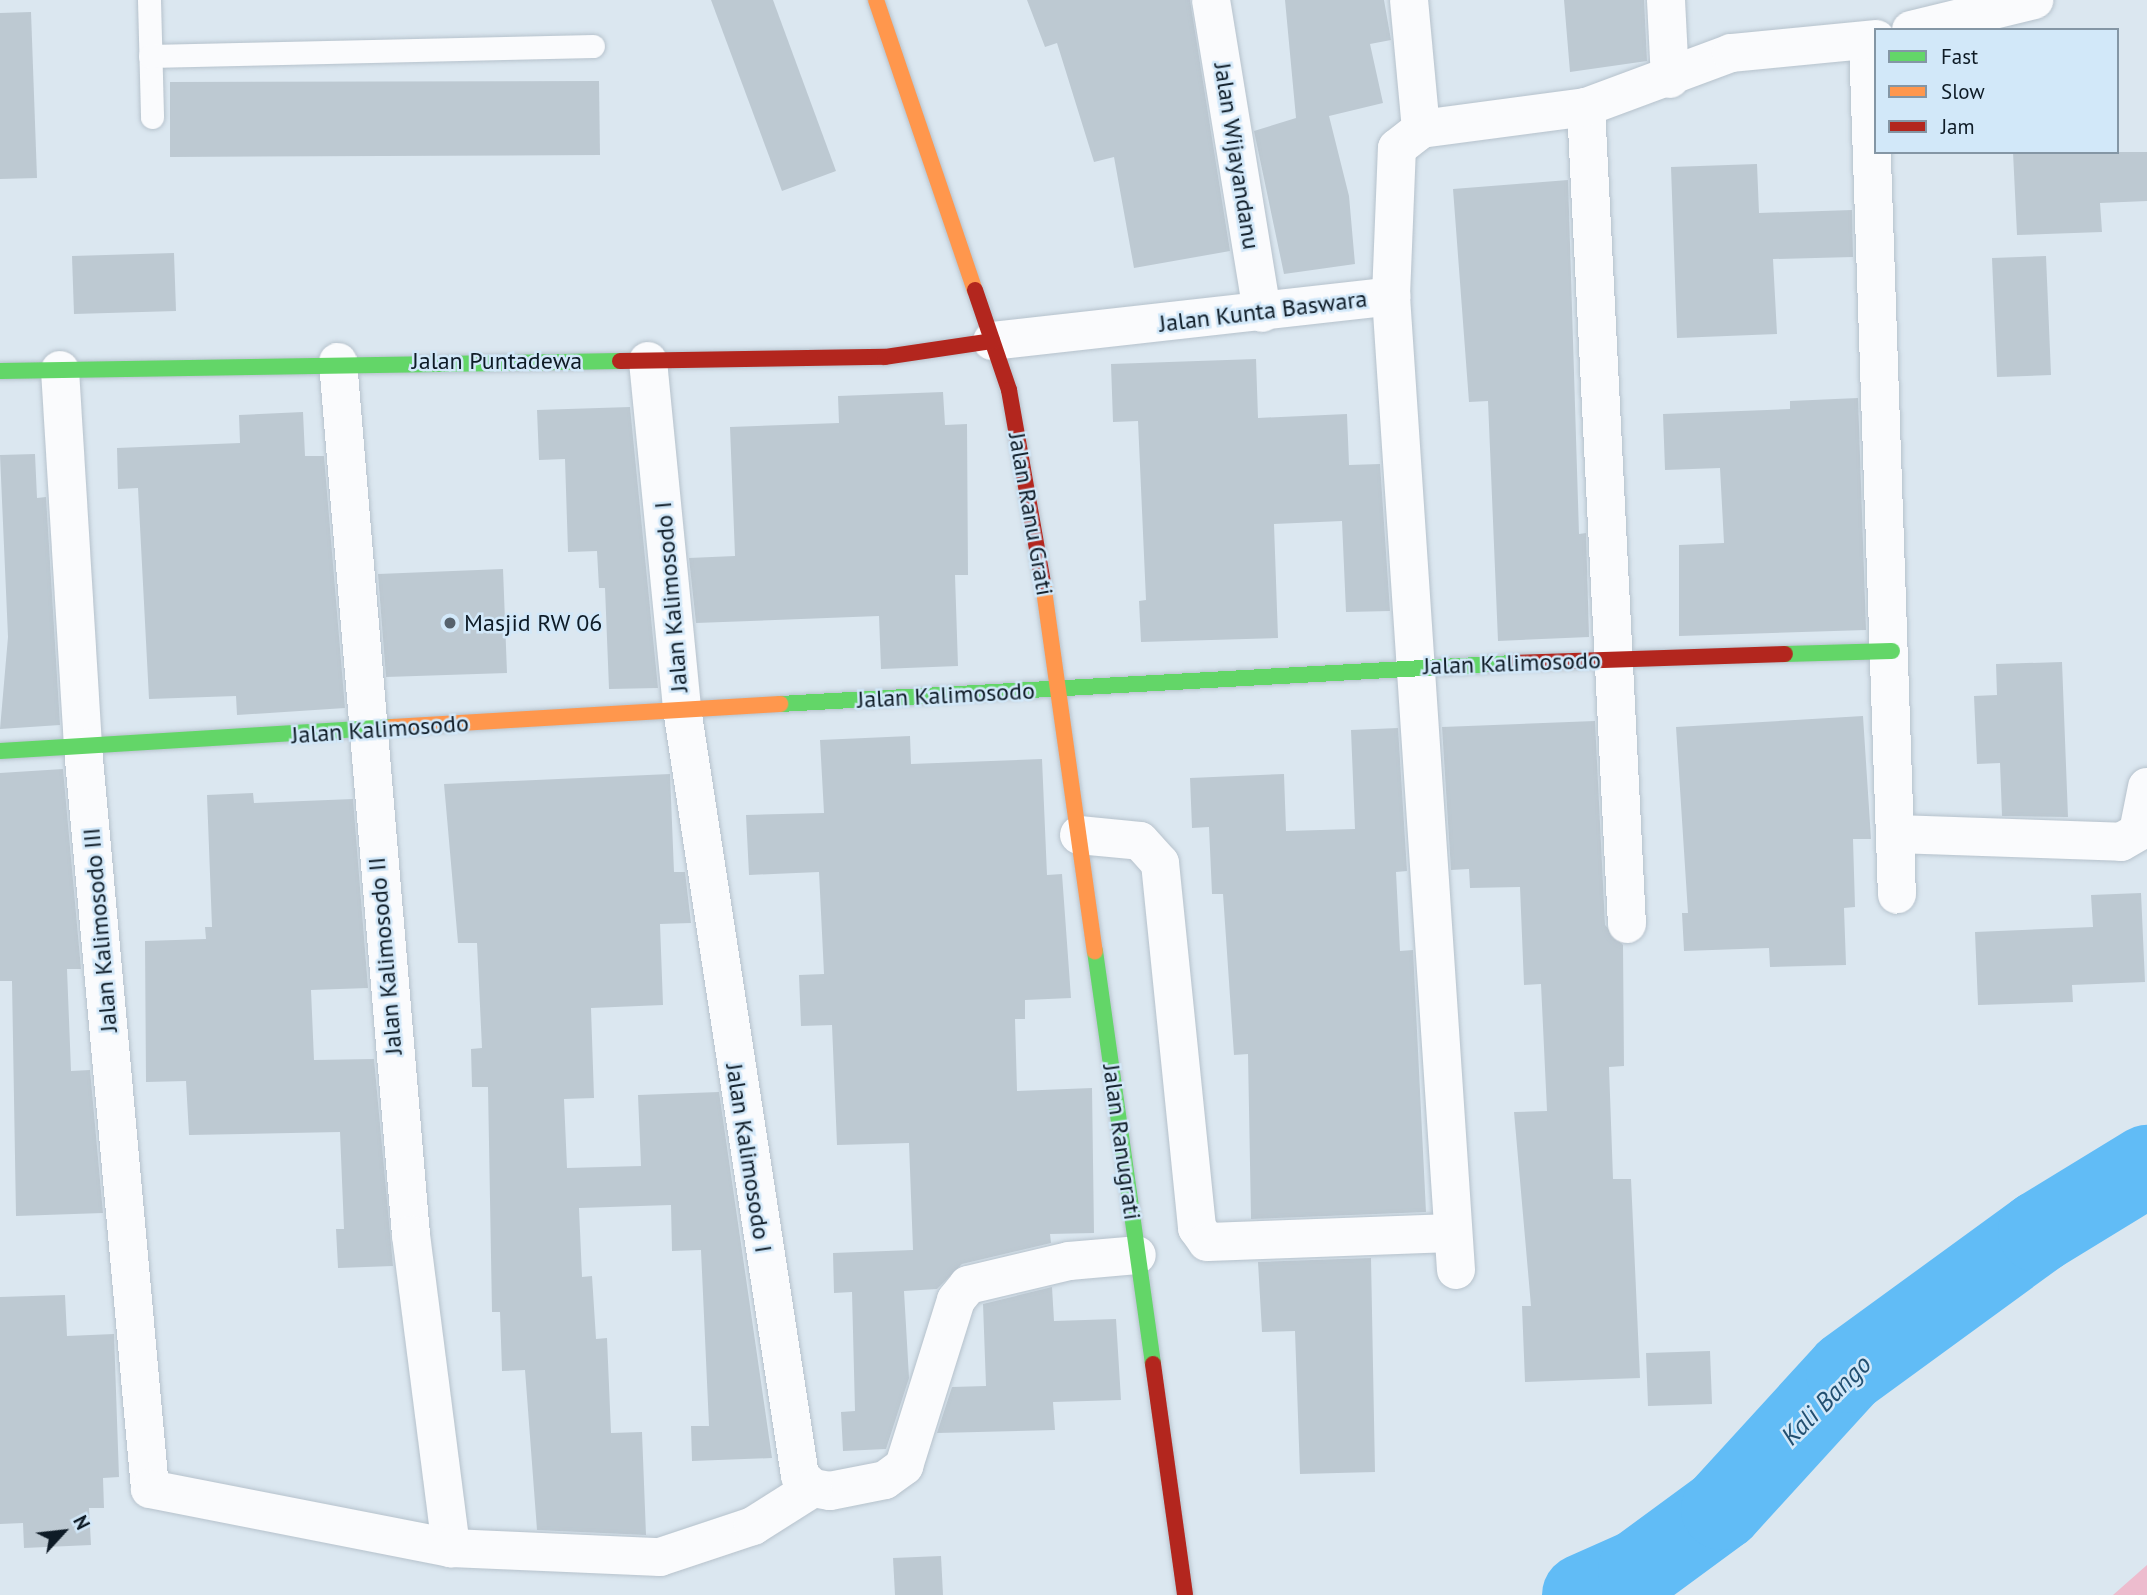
<!DOCTYPE html>
<html>
<head>
<meta charset="utf-8">
<style>
  body { margin:0 }
  #map { position:relative; width:2147px; height:1595px; overflow:hidden; background:#dbe7f0; font-family:"PT Sans",sans-serif }
  div>[style] { position:absolute }
  .green>* { inset:0; background:#edbcce }
  .river>* { height:82px; margin:-41px; padding:0 41px; transform-origin:41px; border-radius:41px; background:#61bcf6 }
  .building>* { inset:0; background:#bdc9d2 }
  .roads { filter:drop-shadow(0 0 2px #b6c2cc) drop-shadow(0 0 2px #b6c2cc) }
  .lane>* { height:23px; margin:-11.5px; padding:0 11.5px; transform-origin:11.5px; border-radius:11.5px; background:#fafbfd }
  .street>* { height:38px; margin:-19px; padding:0 19px; transform-origin:19px; border-radius:19px; background:#fafbfd }
  .fast>* { height:16px; margin:-8px; padding:0 8px; transform-origin:8px; border-radius:8px; background:#63d668 }
  .slow>* { height:16px; margin:-8px; padding:0 8px; transform-origin:8px; border-radius:8px; background:#ff974d }
  .jam>* { height:16px; margin:-8px; padding:0 8px; transform-origin:8px; border-radius:8px; background:#b3261e }
  .dots>* { width:19px; height:19px; translate:-50% -50%; box-sizing:border-box; border:4px solid #d2e8f9; border-radius:50% }
  span { translate:-50% -50%; white-space:nowrap; text-align:center; line-height:1.15; -webkit-text-stroke:5px #d2e8f9; paint-order:stroke }
  .street-label { font-size:24px; color:#0e1b26 }
  .poi-label { font-size:24px; color:#0e1b26 }
  .left { translate:0 -50%; text-align:left }
  .water-label { font-size:26px; color:#224f70; font-style:italic }
  .legend { position:absolute; left:1874px; top:28px; width:245px; height:126px; box-sizing:border-box; background:#d2e8f9; border:2px solid #8496a5; margin:0; padding:9px 12px; list-style:none; font-size:21px; color:#0e1b26 }
  .legend li { display:flex; align-items:center; gap:14px; height:35px }
  .legend b { width:35px; border:2px solid #8496a5 }
  .north { position:absolute; left:28px; top:1497px; width:70px; height:70px; -webkit-text-stroke:5px #d2e8f9; paint-order:stroke; rotate:63deg; font-size:19px; font-weight:700; line-height:28px; text-align:center; color:#0e1b26 }
  .north::after { content:''; display:block; margin:auto; width:24px; height:32px; background:#0e1b26; clip-path:polygon(50% 0,100% 100%,50% 72%,0 100%) }
</style>
</head>
<body>
<div id="map">
  <div class="green">
    <div style="clip-path:polygon(2147px 1565px,2147px 1595px,2113px 1595px)"></div>
  </div>
  <div class="river">
    <div style="left:1583px;top:1595px;width:61px;rotate:-24.1deg"></div>
    <div style="left:1639px;top:1570px;width:103px;rotate:-36.3deg"></div>
    <div style="left:1722px;top:1509px;width:185px;rotate:-47.6deg"></div>
    <div style="left:1847px;top:1372px;width:238px;rotate:-36.1deg"></div>
    <div style="left:2039px;top:1232px;width:127px;rotate:-31.4deg"></div>
  </div>
  <div class="building">
    <div style="clip-path:polygon(711px 0,773px 0,836px 171px,782px 191px)"></div>
    <div style="clip-path:polygon(1027px 0,1190px 0,1230px 251px,1134px 268px,1114px 157px,1094px 162px,1057px 43px,1045px 47px)"></div>
    <div style="clip-path:polygon(1285px 0,1384px 0,1391px 40px,1370px 44px,1383px 103px,1329px 116px,1349px 196px,1355px 264px,1284px 274px,1254px 131px,1296px 118px)"></div>
    <div style="clip-path:polygon(1564px 0,1644px 0,1647px 61px,1570px 72px)"></div>
    <div style="clip-path:polygon(31px 12px,37px 178px,0 179px,0 13px)"></div>
    <div style="clip-path:polygon(599px 81px,600px 155px,170px 157px,170px 82px)"></div>
    <div style="clip-path:polygon(2013px 152px,2147px 152px,2147px 201px,2100px 203px,2102px 232px,2017px 235px)"></div>
    <div style="clip-path:polygon(1757px 164px,1759px 213px,1852px 210px,1853px 257px,1773px 259px,1777px 334px,1677px 338px,1671px 167px)"></div>
    <div style="clip-path:polygon(1568px 180px,1579px 534px,1586px 533px,1589px 637px,1498px 641px,1488px 401px,1469px 402px,1453px 189px)"></div>
    <div style="clip-path:polygon(174px 253px,176px 311px,74px 314px,72px 256px)"></div>
    <div style="clip-path:polygon(2046px 256px,2051px 375px,1997px 377px,1992px 258px)"></div>
    <div style="clip-path:polygon(1256px 359px,1258px 418px,1347px 414px,1349px 465px,1380px 464px,1390px 611px,1346px 612px,1342px 521px,1274px 524px,1278px 638px,1141px 642px,1139px 601px,1146px 600px,1138px 421px,1113px 422px,1111px 364px)"></div>
    <div style="clip-path:polygon(943px 392px,945px 425px,967px 424px,968px 575px,955px 575px,958px 666px,881px 669px,879px 616px,696px 623px,689px 558px,735px 556px,730px 427px,839px 423px,838px 396px)"></div>
    <div style="clip-path:polygon(1858px 398px,1866px 630px,1679px 636px,1679px 545px,1724px 543px,1720px 468px,1665px 470px,1663px 414px,1790px 409px,1790px 401px)"></div>
    <div style="clip-path:polygon(630px 407px,658px 688px,609px 689px,605px 588px,599px 588px,597px 551px,568px 552px,565px 459px,539px 460px,537px 410px)"></div>
    <div style="clip-path:polygon(303px 412px,305px 456px,324px 456px,345px 708px,237px 715px,236px 696px,149px 699px,138px 488px,118px 489px,117px 448px,240px 443px,239px 415px)"></div>
    <div style="clip-path:polygon(35px 454px,37px 498px,46px 497px,60px 725px,0 729px,8px 637px,0 455px)"></div>
    <div style="clip-path:polygon(503px 569px,507px 673px,386px 677px,378px 574px)"></div>
    <div style="clip-path:polygon(2062px 662px,2068px 817px,2002px 816px,2000px 763px,1977px 764px,1974px 696px,1997px 695px,1996px 664px)"></div>
    <div style="clip-path:polygon(1863px 716px,1871px 839px,1853px 839px,1855px 907px,1844px 908px,1846px 965px,1770px 967px,1769px 948px,1684px 951px,1682px 913px,1688px 913px,1676px 727px)"></div>
    <div style="clip-path:polygon(1595px 721px,1605px 925px,1623px 945px,1624px 1066px,1609px 1067px,1613px 1179px,1631px 1179px,1640px 1378px,1525px 1382px,1522px 1306px,1531px 1306px,1514px 1112px,1547px 1111px,1541px 984px,1524px 985px,1520px 887px,1470px 888px,1469px 869px,1451px 870px,1442px 727px)"></div>
    <div style="clip-path:polygon(1398px 728px,1407px 871px,1396px 872px,1400px 951px,1413px 950px,1426px 1212px,1251px 1219px,1248px 1054px,1234px 1055px,1223px 894px,1212px 894px,1209px 827px,1192px 828px,1190px 778px,1284px 774px,1286px 831px,1355px 829px,1351px 730px)"></div>
    <div style="clip-path:polygon(910px 736px,911px 764px,1042px 759px,1047px 875px,1062px 874px,1071px 998px,1025px 1000px,1025px 1019px,1015px 1019px,1017px 1091px,1092px 1088px,1094px 1233px,1050px 1234px,1051px 1243px,962px 1264px,937px 1289px,904px 1291px,909px 1378px,886px 1449px,843px 1451px,841px 1412px,855px 1411px,852px 1292px,834px 1293px,833px 1253px,913px 1250px,909px 1143px,837px 1145px,832px 1025px,801px 1026px,799px 975px,824px 974px,819px 872px,749px 875px,746px 815px,824px 813px,820px 740px)"></div>
    <div style="clip-path:polygon(63px 769px,81px 969px,67px 969px,71px 1071px,90px 1070px,103px 1213px,16px 1216px,12px 981px,0 981px,0 773px)"></div>
    <div style="clip-path:polygon(670px 774px,674px 872px,685px 872px,691px 923px,660px 924px,663px 1005px,591px 1008px,594px 1098px,564px 1099px,567px 1168px,641px 1166px,638px 1095px,719px 1092px,772px 1458px,692px 1461px,691px 1426px,709px 1426px,701px 1250px,672px 1251px,671px 1205px,579px 1208px,582px 1277px,592px 1276px,596px 1339px,607px 1338px,611px 1433px,642px 1432px,646px 1535px,537px 1530px,525px 1370px,502px 1371px,500px 1312px,492px 1312px,488px 1087px,472px 1087px,471px 1049px,482px 1048px,477px 943px,458px 943px,444px 784px)"></div>
    <div style="clip-path:polygon(253px 793px,254px 803px,353px 799px,368px 988px,311px 990px,314px 1060px,374px 1059px,393px 1266px,338px 1268px,336px 1229px,344px 1229px,340px 1132px,189px 1135px,186px 1081px,146px 1082px,145px 941px,206px 939px,205px 927px,212px 927px,207px 795px)"></div>
    <div style="clip-path:polygon(2141px 893px,2145px 982px,2072px 985px,2073px 1002px,1978px 1005px,1975px 932px,2093px 927px,2091px 895px)"></div>
    <div style="clip-path:polygon(1371px 1258px,1375px 1472px,1300px 1474px,1295px 1331px,1262px 1332px,1258px 1262px)"></div>
    <div style="clip-path:polygon(1052px 1287px,1054px 1321px,1116px 1319px,1121px 1400px,1053px 1402px,1055px 1430px,937px 1433px,952px 1387px,986px 1386px,983px 1304px)"></div>
    <div style="clip-path:polygon(65px 1295px,67px 1336px,114px 1334px,119px 1477px,103px 1478px,104px 1508px,89px 1508px,91px 1545px,24px 1548px,23px 1523px,0 1524px,0 1297px)"></div>
    <div style="clip-path:polygon(1710px 1351px,1712px 1404px,1648px 1406px,1646px 1353px)"></div>
    <div style="clip-path:polygon(941px 1556px,943px 1595px,895px 1595px,893px 1558px)"></div>
  </div>
  <div class="roads">
    <div class="lane">
      <div style="left:149px;top:0;width:117px;rotate:88.5deg"></div>
      <div style="left:150px;top:56px;width:443px;rotate:-1.3deg"></div>
    </div>
    <div class="street">
      <div style="left:1211px;top:0;width:317px;rotate:80.7deg"></div>
      <div style="left:1409px;top:0;width:130px;rotate:84.7deg"></div>
      <div style="left:1666px;top:0;width:79px;rotate:87.1deg"></div>
      <div style="left:1911px;top:30px;width:127px;rotate:-13.7deg"></div>
      <div style="left:1868px;top:41px;width:854px;rotate:88.06deg"></div>
      <div style="left:1586px;top:107px;width:818px;rotate:87.13deg"></div>
      <div style="left:992px;top:341px;width:402px;rotate:-6.4deg"></div>
      <div style="left:648px;top:361px;width:350px;rotate:84.4deg"></div>
      <div style="left:682px;top:709px;width:776px;rotate:81.25deg"></div>
      <div style="left:800px;top:1476px;width:18px;rotate:43deg"></div>
      <div style="left:813px;top:1488px;width:17px;rotate:10deg"></div>
      <div style="left:830px;top:1491px;width:56px;rotate:-11.3deg"></div>
      <div style="left:885px;top:1480px;width:24px;rotate:-36deg"></div>
      <div style="left:904px;top:1466px;width:174px;rotate:-72.6deg"></div>
      <div style="left:956px;top:1300px;width:19px;rotate:-51deg"></div>
      <div style="left:968px;top:1285px;width:104px;rotate:-13.4deg"></div>
      <div style="left:1069px;top:1261px;width:68px;rotate:-5deg"></div>
      <div style="left:338px;top:362px;width:876px;rotate:85.22deg"></div>
      <div style="left:411px;top:1235px;width:316px;rotate:82.7deg"></div>
      <div style="left:60px;top:370px;width:379px;rotate:86.5deg"></div>
      <div style="left:83px;top:748px;width:744px;rotate:84.83deg"></div>
      <div style="left:150px;top:1489px;width:307px;rotate:11.1deg"></div>
      <div style="left:451px;top:1548px;width:209px;rotate:2.5deg"></div>
      <div style="left:660px;top:1557px;width:98px;rotate:-18.4deg"></div>
      <div style="left:753px;top:1526px;width:71px;rotate:-32.3deg"></div>
      <div style="left:1896px;top:834px;width:225px;rotate:2deg"></div>
      <div style="left:2121px;top:842px;width:20px;rotate:-30deg"></div>
      <div style="left:2138px;top:832px;width:46px;rotate:-78.7deg"></div>
      <div style="left:1079px;top:835px;width:61px;rotate:5.6deg"></div>
      <div style="left:1140px;top:841px;width:30px;rotate:48deg"></div>
      <div style="left:1160px;top:863px;width:367px;rotate:84.2deg"></div>
      <div style="left:1197px;top:1228px;width:17px;rotate:54deg"></div>
      <div style="left:1207px;top:1242px;width:246px;rotate:-2.1deg"></div>
      <div style="left:1456px;top:1270px;width:976px;rotate:-93.82deg"></div>
      <div style="left:1391px;top:296px;width:148px;rotate:-87.7deg"></div>
      <div style="left:1397px;top:148px;width:31px;rotate:-38deg"></div>
      <div style="left:1421px;top:129px;width:166px;rotate:-7.6deg"></div>
      <div style="left:1586px;top:107px;width:155px;rotate:-20.4deg"></div>
      <div style="left:1731px;top:53px;width:146px;rotate:-5.5deg"></div>
    </div>
    <div class="fast">
      <div style="left:0;top:371px;width:620px;rotate:-0.92deg"></div>
      <div style="left:1785px;top:654px;width:107px;rotate:-1.6deg"></div>
      <div style="left:780px;top:704px;width:734px;rotate:-3.2deg"></div>
      <div style="left:0;top:751px;width:393px;rotate:-3.5deg"></div>
      <div style="left:1095px;top:951px;width:417px;rotate:82deg"></div>
    </div>
    <div class="slow">
      <div style="left:876px;top:0;width:306px;rotate:71.2deg"></div>
      <div style="left:1043px;top:583px;width:372px;rotate:82deg"></div>
      <div style="left:392px;top:727px;width:389px;rotate:-3.4deg"></div>
    </div>
    <div class="jam">
      <div style="left:975px;top:290px;width:106px;rotate:71.2deg"></div>
      <div style="left:1009px;top:390px;width:196px;rotate:80deg"></div>
      <div style="left:620px;top:361px;width:265px;rotate:-0.9deg"></div>
      <div style="left:885px;top:357px;width:108px;rotate:-8.5deg"></div>
      <div style="left:1513px;top:663px;width:272px;rotate:-1.9deg"></div>
      <div style="left:1153px;top:1364px;width:233px;rotate:82.1deg"></div>
    </div>
  </div>
  <div class="dots">
    <div style="left:450px;top:623px;background:#56626d"></div>
  </div>
  <div class="street-label">
    <span style="left:1237px;top:156px;rotate:81deg">Jalan Wijayandanu</span>
    <span style="left:1263px;top:311px;rotate:-7deg">Jalan Kunta Baswara</span>
    <span style="left:497px;top:361px">Jalan Puntadewa</span>
    <span style="left:1031px;top:514px;rotate:80deg">Jalan Ranu Grati</span>
    <span style="left:671px;top:597px;rotate:-95deg">Jalan Kalimosodo I</span>
    <span style="left:1512px;top:663px;rotate:-2deg">Jalan Kalimosodo</span>
    <span style="left:946px;top:695px;rotate:-3deg">Jalan Kalimosodo</span>
    <span style="left:380px;top:729px;rotate:-4deg">Jalan Kalimosodo</span>
    <span style="left:100px;top:930px;rotate:-95deg">Jalan Kalimosodo III</span>
    <span style="left:385px;top:956px;rotate:-95deg">Jalan Kalimosodo II</span>
    <span style="left:1122px;top:1142px;rotate:82deg">Jalan Ranugrati</span>
    <span style="left:749px;top:1158px;rotate:81deg">Jalan Kalimosodo I</span>
  </div>
  <div class="poi-label">
    <span class="left" style="left:464px;top:623px">Masjid RW 06</span>
  </div>
  <div class="water-label">
    <span style="left:1826px;top:1400px;rotate:-45deg">Kali Bango</span>
  </div>
  <ul class="legend">
  <li><b style="height:9px;background:#63d668"></b>Fast</li>
  <li><b style="height:9px;background:#ff974d"></b>Slow</li>
  <li><b style="height:9px;background:#b3261e"></b>Jam</li>
  </ul>
  <div class="north">N</div>
</div>
</body>
</html>
